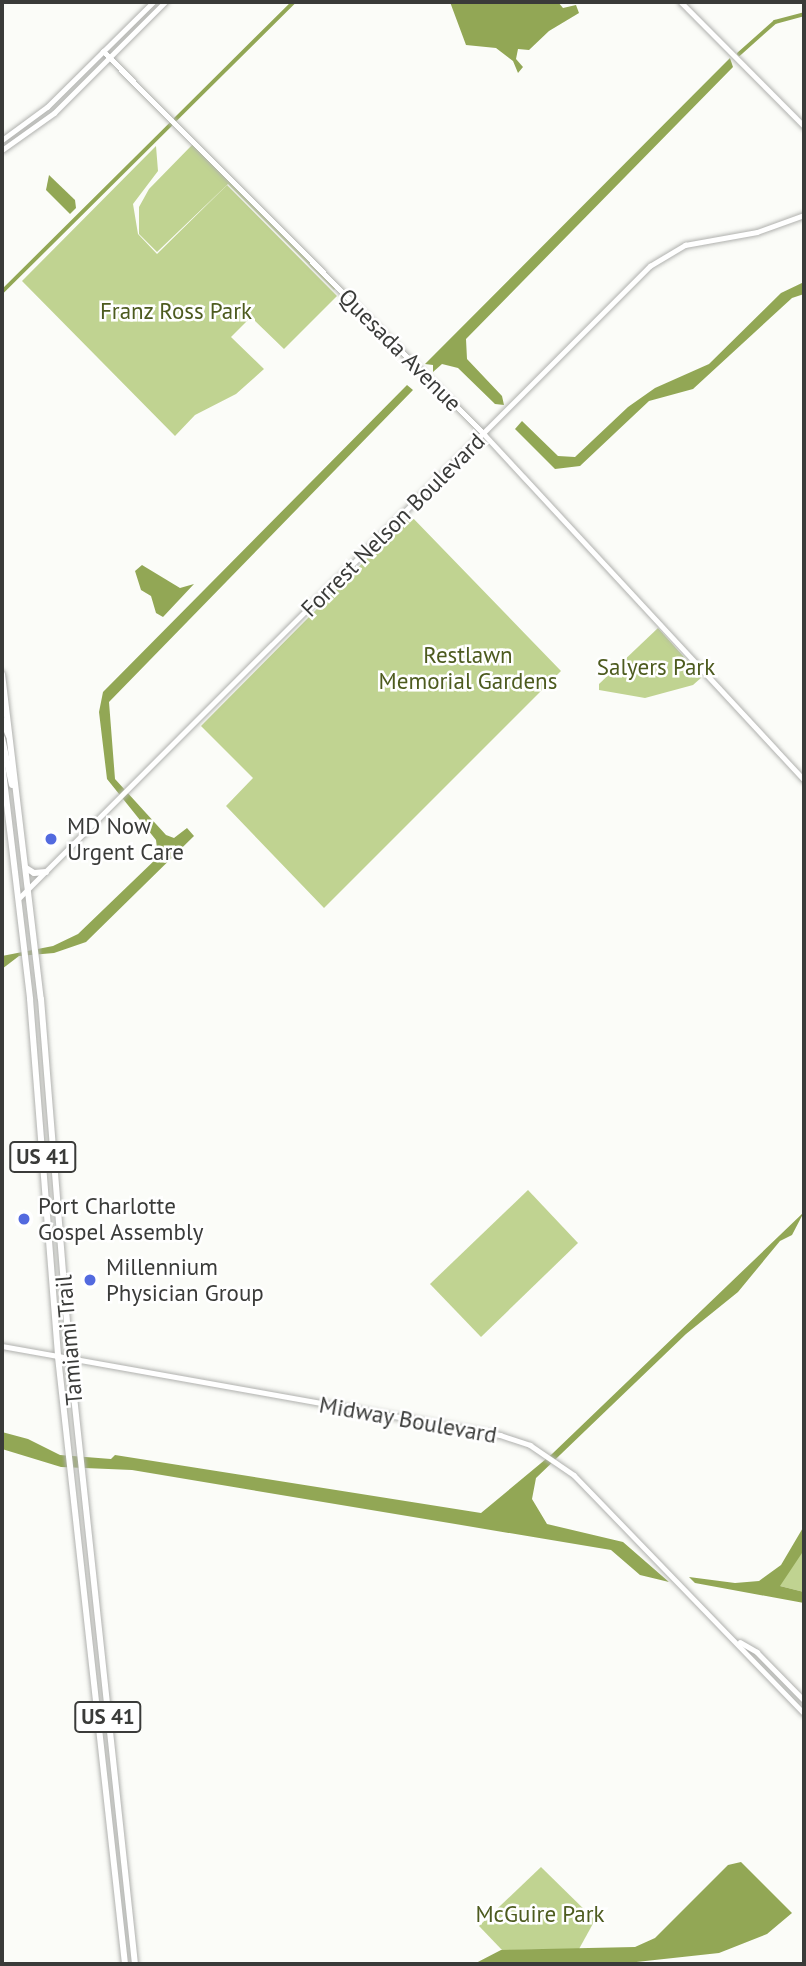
<!DOCTYPE html>
<html>
<head>
<meta charset="utf-8">
<style>
  body { margin:0 }
  #map { position:relative; width:806px; height:1966px; overflow:hidden; background:#fbfcf8; font-family:"PT Sans",sans-serif }
  div>[style] { position:absolute }
  .green>* { inset:0; background:#c0d391 }
  .water>* { inset:0; background:#92a755 }
  .canal>* { height:3.5px; margin:-1.75px; padding:0 1.75px; transform-origin:1.75px; border-radius:1.75px; background:#92a755 }
  .roads { filter:drop-shadow(0 0 2px #b0b1ae) drop-shadow(0 0 2px #b0b1ae) }
  .minor>* { height:4.5px; margin:-2.25px; padding:0 2.25px; transform-origin:2.25px; border-radius:2.25px; background:#fff }
  .major>* { height:6px; margin:-3px; padding:0 3px; transform-origin:3px; border-radius:3px; background:#fff }
  .dots>* { width:19px; height:19px; translate:-50% -50%; box-sizing:border-box; border:4px solid #fff; border-radius:50% }
  span { translate:-50% -50%; white-space:nowrap; text-align:center; line-height:1.15; -webkit-text-stroke:5px #fff; paint-order:stroke }
  .shield-label span { padding:2px 5px; background:#fff; border:2px solid; border-radius:5px; -webkit-text-stroke-width:0 }
  .shield-label { font-size:21px; color:#3a3b39; font-weight:700 }
  .park-label { font-size:23px; color:#4d5b1f }
  .street-label { font-size:23px; color:#3a3b39 }
  .poi-label { font-size:23px; color:#3a3b39 }
  .left { translate:0 -50%; text-align:left }
  .frame { position:absolute; inset:0; border:4px solid #3a3b39; pointer-events:none }
</style>
</head>
<body>
<div id="map">
  <div class="green">
    <div style="clip-path:polygon(193px 144px,336px 288px,334px 290px,228px 184px,157px 252px,139px 234px,139px 207px,149px 189px)"></div>
    <div style="clip-path:polygon(156px 146px,158px 171px,133px 204px,138px 234px,157px 254px,227px 185px,337px 296px,284px 349px,251px 317px,231px 337px,264px 369px,236px 394px,195px 415px,175px 436px,22px 281px)"></div>
    <div style="clip-path:polygon(410px 515px,561px 671px,324px 908px,226px 806px,253px 778px,201px 726px)"></div>
    <div style="clip-path:polygon(658px 628px,702px 677px,693px 685px,645px 698px,599px 690px,599px 684px)"></div>
    <div style="clip-path:polygon(528px 1190px,578px 1243px,481px 1337px,430px 1284px)"></div>
    <div style="clip-path:polygon(804px 1547px,804px 1592px,780px 1586px,780px 1581px)"></div>
    <div style="clip-path:polygon(541px 1867px,595px 1920px,579px 1949px,502px 1950px,479px 1926px)"></div>
  </div>
  <div class="water">
    <div style="clip-path:polygon(450px 2px,558px 2px,563px 8px,576px 5px,579px 13px,549px 31px,529px 50px,518px 49px,516px 59px,523px 67px,518px 73px,513px 61px,496px 48px,466px 45px)"></div>
    <div style="clip-path:polygon(730px 58px,733px 67px,466px 339px,467px 359px,502px 396px,504px 405px,495px 404px,458px 368px,442px 364px,433px 372px,433px 365px,425px 364px)"></div>
    <div style="clip-path:polygon(49px 175px,75px 200px,76px 208px,70px 214px,46px 190px)"></div>
    <div style="clip-path:polygon(804px 282px,804px 294px,792px 298px,693px 389px,649px 401px,580px 466px,555px 469px,515px 429px,522px 421px,558px 456px,575px 457px,628px 407px,655px 388px,709px 364px,781px 293px)"></div>
    <div style="clip-path:polygon(407px 385px,413px 390px,109px 702px,115px 779px,166px 835px,174px 838px,187px 828px,194px 836px,86px 942px,54px 953px,19px 956px,2px 969px,2px 956px,53px 946px,78px 934px,158px 857px,156px 840px,107px 779px,99px 712px,103px 692px)"></div>
    <div style="clip-path:polygon(142px 565px,180px 588px,194px 584px,163px 617px,156px 613px,151px 596px,141px 590px,135px 571px)"></div>
    <div style="clip-path:polygon(804px 1212px,792px 1235px,780px 1241px,738px 1292px,686px 1334px,536px 1478px,532px 1499px,547px 1524px,623px 1542px,669px 1582px,640px 1575px,611px 1550px,132px 1470px,61px 1467px,2px 1449px,2px 1432px,28px 1439px,60px 1455px,111px 1459px,115px 1455px,481px 1513px,552px 1454px)"></div>
    <div style="clip-path:polygon(804px 1526px,802px 1553px,780px 1586px,804px 1592px,804px 1603px,695px 1583px,689px 1577px,735px 1583px,759px 1581px,781px 1565px)"></div>
    <div style="clip-path:polygon(741px 1862px,792px 1913px,767px 1934px,719px 1953px,618px 1964px,474px 1964px,501px 1950px,635px 1947px,655px 1938px,728px 1865px)"></div>
  </div>
  <div class="canal">
    <div style="left:739px;top:54px;width:48px;rotate:-41.6deg"></div>
    <div style="left:775px;top:22px;width:30px;rotate:-15deg"></div>
    <div style="left:176px;top:119px;width:166px;rotate:-44.8deg"></div>
    <div style="left:2px;top:292px;width:237px;rotate:-44.8deg"></div>
  </div>
  <div class="roads">
    <div class="minor">
      <div style="left:681px;top:2px;width:175px;rotate:45.2deg"></div>
      <div style="left:103px;top:51px;width:540px;rotate:45.15deg"></div>
      <div style="left:484px;top:434px;width:471px;rotate:47.2deg"></div>
      <div style="left:2px;top:140px;width:56px;rotate:-36.3deg"></div>
      <div style="left:47px;top:107px;width:149px;rotate:-44.7deg"></div>
      <div style="left:2px;top:150px;width:64px;rotate:-35.4deg"></div>
      <div style="left:54px;top:113px;width:157px;rotate:-45deg"></div>
      <div style="left:19px;top:898px;width:893px;rotate:-45.05deg"></div>
      <div style="left:650px;top:266px;width:41px;rotate:-31deg"></div>
      <div style="left:685px;top:245px;width:73px;rotate:-10.2deg"></div>
      <div style="left:757px;top:232px;width:50px;rotate:-19.9deg"></div>
      <div style="left:2px;top:1346px;width:506px;rotate:10.13deg"></div>
      <div style="left:500px;top:1435px;width:32px;rotate:18deg"></div>
      <div style="left:530px;top:1445px;width:53px;rotate:34.3deg"></div>
      <div style="left:574px;top:1475px;width:331px;rotate:46deg"></div>
      <div style="left:740px;top:1642px;width:20px;rotate:30deg"></div>
      <div style="left:757px;top:1652px;width:67px;rotate:45.6deg"></div>
    </div>
    <div class="major">
      <div style="left:2px;top:674px;width:327px;rotate:83.2deg"></div>
      <div style="left:41px;top:999px;width:361px;rotate:85.4deg"></div>
      <div style="left:70px;top:1359px;width:608px;rotate:83.87deg"></div>
      <div style="left:2px;top:719px;width:18px;rotate:68deg"></div>
      <div style="left:2px;top:738px;width:48px;rotate:78deg"></div>
      <div style="left:2px;top:763px;width:238px;rotate:83.2deg"></div>
      <div style="left:30px;top:999px;width:359px;rotate:85.5deg"></div>
      <div style="left:58px;top:1357px;width:611px;rotate:83.7deg"></div>
      <div style="left:26px;top:868px;width:9px;rotate:32deg"></div>
      <div style="left:34px;top:873px;width:12px;rotate:-5deg"></div>
    </div>
  </div>
  <div class="dots">
    <div style="left:51px;top:839px;background:#536adf"></div>
    <div style="left:24px;top:1219px;background:#536adf"></div>
    <div style="left:90px;top:1280px;background:#536adf"></div>
  </div>
  <div class="shield-label">
    <span style="left:43px;top:1157px">US 41</span>
    <span style="left:108px;top:1717px">US 41</span>
  </div>
  <div class="park-label">
    <span style="left:176px;top:311px">Franz Ross Park</span>
    <span style="left:468px;top:668px">Restlawn<br>Memorial Gardens</span>
    <span style="left:656px;top:667px">Salyers Park</span>
    <span style="left:540px;top:1914px">McGuire Park</span>
  </div>
  <div class="street-label">
    <span style="left:400px;top:350px;rotate:45deg">Quesada Avenue</span>
    <span style="left:393px;top:525px;rotate:-45deg">Forrest Nelson Boulevard</span>
    <span style="left:69px;top:1340px;rotate:-95deg">Tamiami Trail</span>
    <span style="left:408px;top:1420px;rotate:10deg">Midway Boulevard</span>
  </div>
  <div class="poi-label">
    <span class="left" style="left:67px;top:839px">MD Now<br>Urgent Care</span>
    <span class="left" style="left:38px;top:1219px">Port Charlotte<br>Gospel Assembly</span>
    <span class="left" style="left:106px;top:1280px">Millennium<br>Physician Group</span>
  </div>
  <div class="frame"></div>
</div>
</body>
</html>
